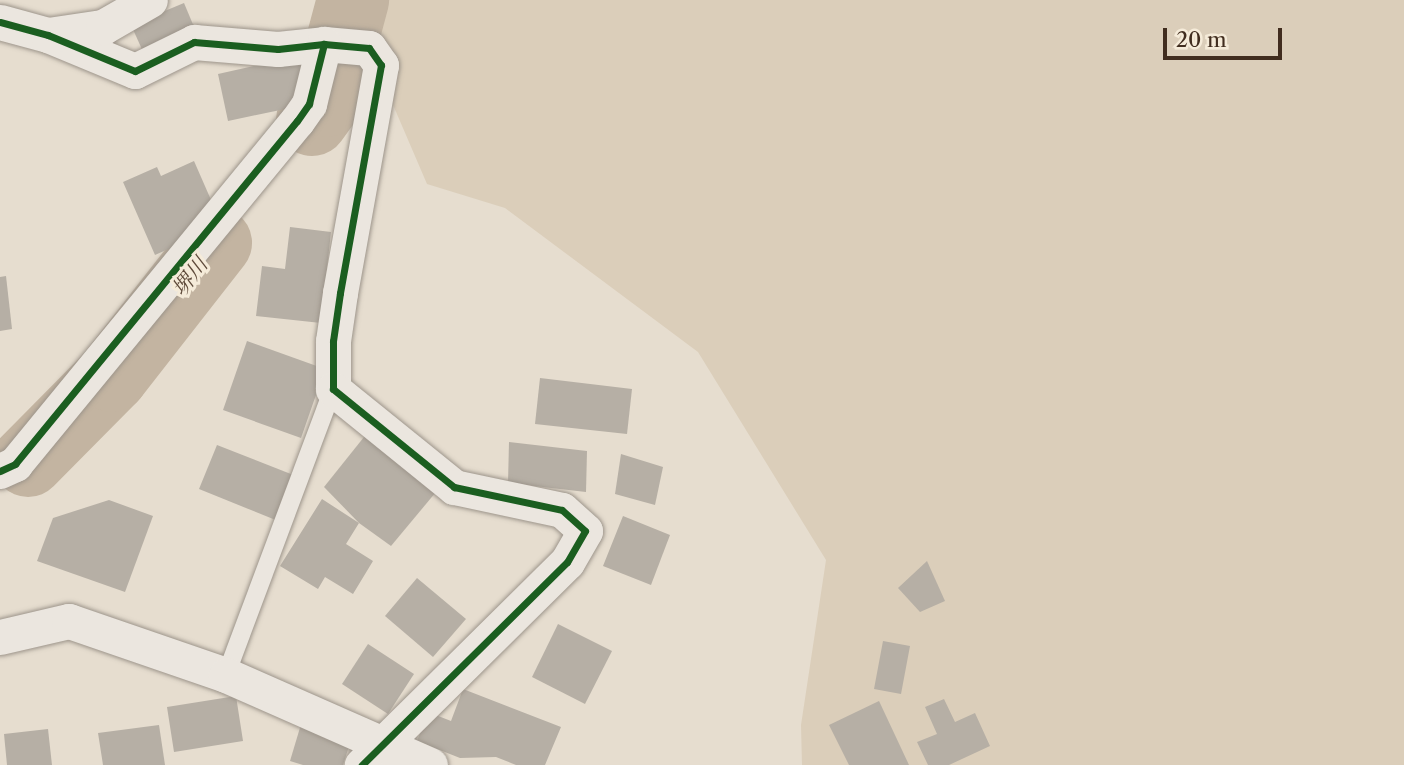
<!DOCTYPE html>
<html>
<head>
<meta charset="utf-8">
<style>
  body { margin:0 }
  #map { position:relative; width:1404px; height:765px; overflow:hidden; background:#e6ddcf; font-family:"Libre Caslon Text","Noto Serif JP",serif }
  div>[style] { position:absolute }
  .green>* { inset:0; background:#dbceba }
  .river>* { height:72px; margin:-36px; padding:0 36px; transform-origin:36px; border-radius:36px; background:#c3b4a1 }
  .building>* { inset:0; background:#b6afa5 }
  .roads { filter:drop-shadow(0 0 2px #9d958b) drop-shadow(0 0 2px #9d958b) }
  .lane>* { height:18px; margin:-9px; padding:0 9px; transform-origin:9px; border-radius:9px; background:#ebe6df }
  .street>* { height:35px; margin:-17.5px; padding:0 17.5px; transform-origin:17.5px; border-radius:17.5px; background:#ebe6df }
  .cycleway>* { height:7px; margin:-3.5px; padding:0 3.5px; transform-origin:3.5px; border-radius:3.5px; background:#1b5e20 }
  span { translate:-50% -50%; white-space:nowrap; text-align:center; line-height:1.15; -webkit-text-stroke:6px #f5ebd9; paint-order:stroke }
  .water-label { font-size:21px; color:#5e4a3a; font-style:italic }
  .scale { position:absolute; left:1163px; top:28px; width:119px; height:32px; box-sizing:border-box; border:4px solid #412d1f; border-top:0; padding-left:9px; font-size:21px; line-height:24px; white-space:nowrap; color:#412d1f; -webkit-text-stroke:5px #f5ebd9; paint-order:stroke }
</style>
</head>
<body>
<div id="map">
  <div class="green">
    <div style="clip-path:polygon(348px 0,1404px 0,1404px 765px,802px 765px,801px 725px,826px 560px,698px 352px,505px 208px,427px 184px)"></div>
  </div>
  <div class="river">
    <div style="left:312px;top:120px;width:24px;rotate:-54deg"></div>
    <div style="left:326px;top:101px;width:105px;rotate:-75deg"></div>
    <div style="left:28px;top:461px;width:120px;rotate:-45.3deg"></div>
    <div style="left:112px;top:376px;width:169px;rotate:-52deg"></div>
  </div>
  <div class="building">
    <div style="clip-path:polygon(184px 3px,197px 34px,145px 56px,131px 25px)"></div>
    <div style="clip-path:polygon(298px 56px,309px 104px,228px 121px,218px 74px)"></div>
    <div style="clip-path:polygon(194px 161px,222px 225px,155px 255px,123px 182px,157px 167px,161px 176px)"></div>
    <div style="clip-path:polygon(290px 227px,331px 232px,321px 323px,256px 316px,262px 266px,285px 269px)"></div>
    <div style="clip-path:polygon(6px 276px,12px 329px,0 331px,0 277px)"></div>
    <div style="clip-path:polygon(247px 341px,325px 369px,301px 438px,223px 410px)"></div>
    <div style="clip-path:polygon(540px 378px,632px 389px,627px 434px,535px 424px)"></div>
    <div style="clip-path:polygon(368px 432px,436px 492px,391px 546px,359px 523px,324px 487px)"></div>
    <div style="clip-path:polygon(509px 442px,587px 451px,586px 492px,508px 483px)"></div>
    <div style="clip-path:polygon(217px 445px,301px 478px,283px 523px,199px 489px)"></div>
    <div style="clip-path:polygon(621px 454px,663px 467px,655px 505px,615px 494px)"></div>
    <div style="clip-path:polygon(322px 499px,359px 523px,346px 544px,373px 561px,353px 594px,325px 577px,318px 589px,280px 566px)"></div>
    <div style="clip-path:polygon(109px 500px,153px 516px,125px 592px,37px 561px,53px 518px)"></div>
    <div style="clip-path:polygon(623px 516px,670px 535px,651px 585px,603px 566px)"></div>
    <div style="clip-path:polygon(927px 561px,945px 601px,920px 612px,898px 588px)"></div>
    <div style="clip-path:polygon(417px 578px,466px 619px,433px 657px,385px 616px)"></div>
    <div style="clip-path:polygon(558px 624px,612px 651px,585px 704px,532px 677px)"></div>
    <div style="clip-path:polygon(883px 641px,910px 646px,901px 694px,874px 689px)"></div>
    <div style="clip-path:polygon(368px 644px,414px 674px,388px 714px,342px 684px)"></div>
    <div style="clip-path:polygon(463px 689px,561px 727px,545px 765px,516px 765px,496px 757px,460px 758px,417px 741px,428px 712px,451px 721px)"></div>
    <div style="clip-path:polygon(236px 696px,243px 741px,174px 752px,167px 707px)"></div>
    <div style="clip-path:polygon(944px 699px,955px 722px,975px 713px,990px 746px,949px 765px,928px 765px,917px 742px,937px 734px,925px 707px)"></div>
    <div style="clip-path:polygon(879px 701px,909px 765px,849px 765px,829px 725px)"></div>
    <div style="clip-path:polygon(302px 721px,352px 737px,343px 765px,303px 765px,290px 761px)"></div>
    <div style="clip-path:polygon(159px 725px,165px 765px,103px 765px,98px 733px)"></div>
    <div style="clip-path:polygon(48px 729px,52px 765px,7px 765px,4px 734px)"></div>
  </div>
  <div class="roads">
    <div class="lane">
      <div style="left:226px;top:675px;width:305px;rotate:-69.5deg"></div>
    </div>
    <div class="street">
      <div style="left:0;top:22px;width:50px;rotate:15.2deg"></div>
      <div style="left:48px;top:35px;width:94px;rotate:22.5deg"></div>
      <div style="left:135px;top:71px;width:66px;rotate:-26.2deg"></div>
      <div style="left:194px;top:42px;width:84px;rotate:4.8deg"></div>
      <div style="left:278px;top:49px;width:46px;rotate:-6.2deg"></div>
      <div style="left:324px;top:44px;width:45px;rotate:5.1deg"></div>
      <div style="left:369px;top:48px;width:21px;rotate:55deg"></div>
      <div style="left:381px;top:65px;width:232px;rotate:100.2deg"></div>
      <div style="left:340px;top:293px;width:49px;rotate:98.3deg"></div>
      <div style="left:333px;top:341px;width:48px;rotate:90deg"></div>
      <div style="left:333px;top:389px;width:156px;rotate:39deg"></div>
      <div style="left:454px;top:487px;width:110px;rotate:12deg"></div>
      <div style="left:562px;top:510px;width:31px;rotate:42deg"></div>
      <div style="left:585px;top:531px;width:36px;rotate:120deg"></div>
      <div style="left:567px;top:562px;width:289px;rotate:135.3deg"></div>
      <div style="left:48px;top:35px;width:56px;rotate:-8.3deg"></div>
      <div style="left:103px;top:27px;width:54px;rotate:-29.9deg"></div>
      <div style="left:0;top:471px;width:17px;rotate:-25deg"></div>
      <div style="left:15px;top:464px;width:444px;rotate:-50.6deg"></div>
      <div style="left:297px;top:121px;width:21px;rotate:-55deg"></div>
      <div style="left:309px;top:104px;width:62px;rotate:-76deg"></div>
      <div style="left:0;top:637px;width:71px;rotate:-13.1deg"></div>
      <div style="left:69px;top:621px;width:166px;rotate:19deg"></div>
      <div style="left:226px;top:675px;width:223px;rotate:23.8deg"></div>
    </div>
  </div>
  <div class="cycleway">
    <div style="left:0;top:22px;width:50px;rotate:15.2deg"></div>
    <div style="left:48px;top:35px;width:94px;rotate:22.5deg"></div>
    <div style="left:135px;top:71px;width:66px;rotate:-26.2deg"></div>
    <div style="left:194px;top:42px;width:84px;rotate:4.8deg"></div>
    <div style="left:278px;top:49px;width:46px;rotate:-6.2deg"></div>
    <div style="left:324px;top:44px;width:45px;rotate:5.1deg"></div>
    <div style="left:369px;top:48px;width:21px;rotate:55deg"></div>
    <div style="left:381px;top:65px;width:232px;rotate:100.2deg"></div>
    <div style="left:340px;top:293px;width:49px;rotate:98.3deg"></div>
    <div style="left:333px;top:341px;width:48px;rotate:90deg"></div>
    <div style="left:333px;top:389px;width:156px;rotate:39deg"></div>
    <div style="left:454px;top:487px;width:110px;rotate:12deg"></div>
    <div style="left:562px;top:510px;width:31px;rotate:42deg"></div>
    <div style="left:585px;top:531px;width:36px;rotate:120deg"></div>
    <div style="left:567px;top:562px;width:289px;rotate:135.3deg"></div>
    <div style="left:0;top:471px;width:17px;rotate:-25deg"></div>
    <div style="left:15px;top:464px;width:444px;rotate:-50.6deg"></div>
    <div style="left:297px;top:121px;width:21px;rotate:-55deg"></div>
    <div style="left:309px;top:104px;width:62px;rotate:-76deg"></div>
  </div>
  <div class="water-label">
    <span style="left:190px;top:277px;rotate:-52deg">堺川</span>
  </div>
  <div class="scale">20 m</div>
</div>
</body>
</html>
